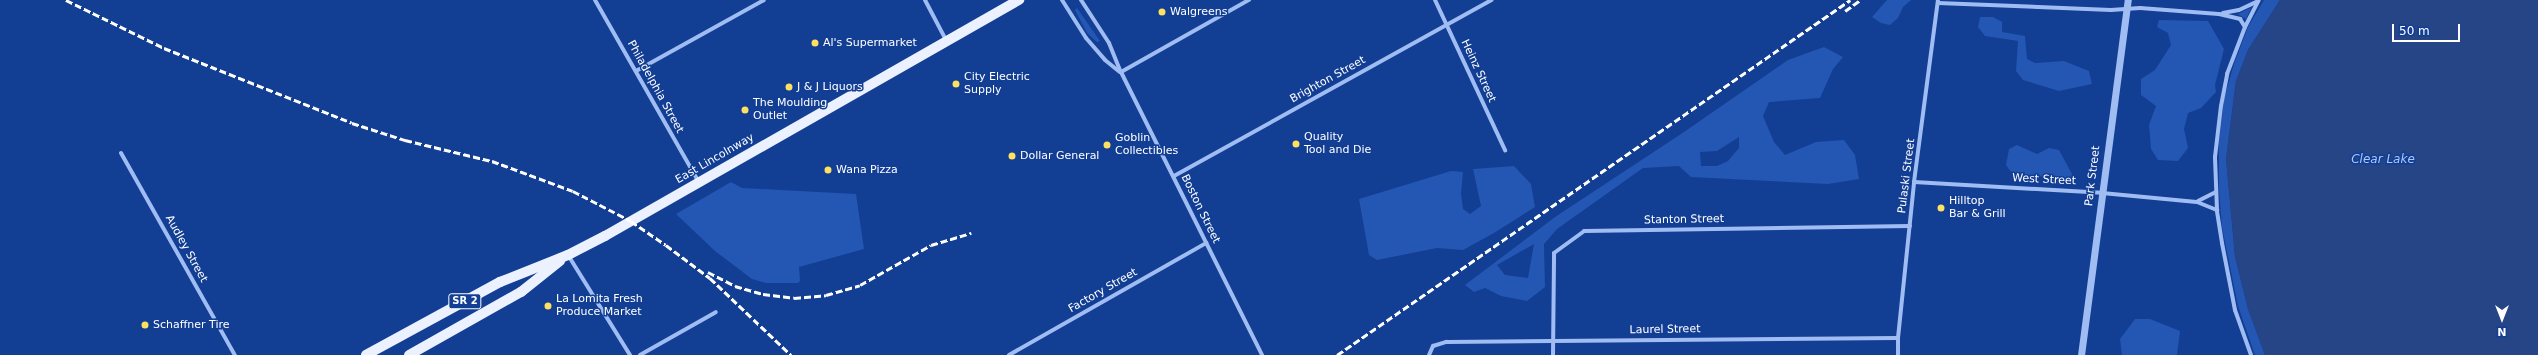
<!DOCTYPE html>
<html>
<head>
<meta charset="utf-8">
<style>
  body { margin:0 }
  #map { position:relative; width:2538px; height:355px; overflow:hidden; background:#123e94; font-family:"DejaVu Sans",sans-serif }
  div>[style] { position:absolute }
  .green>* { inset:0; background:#2456b4 }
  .water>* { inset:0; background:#254586 }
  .minor>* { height:4px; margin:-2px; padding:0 2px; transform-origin:2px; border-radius:2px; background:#a0bdf3 }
  .tertiary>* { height:7px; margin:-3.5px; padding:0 3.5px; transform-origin:3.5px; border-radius:3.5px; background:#a0bdf3 }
  .primary>* { height:10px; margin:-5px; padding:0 5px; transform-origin:5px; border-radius:5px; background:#ecf1ff }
  .rail>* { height:2.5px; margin-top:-1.25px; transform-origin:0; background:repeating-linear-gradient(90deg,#fff 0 7px,transparent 0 10px) }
  .dots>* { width:11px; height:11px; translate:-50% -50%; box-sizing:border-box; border:2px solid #123e94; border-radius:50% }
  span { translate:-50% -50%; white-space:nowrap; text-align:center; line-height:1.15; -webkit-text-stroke:3px #123e94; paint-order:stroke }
  .shield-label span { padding:1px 3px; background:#123e94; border:1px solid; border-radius:3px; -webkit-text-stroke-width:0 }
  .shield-label { font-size:10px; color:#fff; font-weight:700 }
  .poi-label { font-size:11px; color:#fff }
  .left { translate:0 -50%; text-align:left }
  .street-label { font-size:11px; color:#fff }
  .water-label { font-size:12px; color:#acc8fa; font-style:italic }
  .north { position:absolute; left:2482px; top:299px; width:40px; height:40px; -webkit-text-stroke:3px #123e94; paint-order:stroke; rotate:180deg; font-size:11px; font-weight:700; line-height:16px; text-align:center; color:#fff }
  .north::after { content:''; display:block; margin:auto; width:14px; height:18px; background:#fff; clip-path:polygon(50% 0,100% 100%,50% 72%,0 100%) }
  .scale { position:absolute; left:2392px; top:24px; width:68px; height:18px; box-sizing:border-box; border:2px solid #fff; border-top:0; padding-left:5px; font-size:12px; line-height:14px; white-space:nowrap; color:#fff; -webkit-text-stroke:3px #123e94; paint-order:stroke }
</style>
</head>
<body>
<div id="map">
  <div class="green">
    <div style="clip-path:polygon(1887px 0,1911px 0,1903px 7px,1898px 18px,1890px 25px,1881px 23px,1872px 17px)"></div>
    <div style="clip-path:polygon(2264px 0,2280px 0,2248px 50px,2236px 81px,2226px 159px,2235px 256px,2248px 309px,2265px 355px,2255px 355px,2238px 306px,2222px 227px,2219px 189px,2219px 142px,2224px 99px,2234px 64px,2248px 27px)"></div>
    <div style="clip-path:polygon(1077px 8px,1100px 41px,1097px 42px,1087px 33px,1075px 10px)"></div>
    <div style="clip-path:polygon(2251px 8px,2246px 19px,2238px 14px,2242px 12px)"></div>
    <div style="clip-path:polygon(1980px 17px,1993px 17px,2002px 22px,2002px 32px,2025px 36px,2027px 59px,2035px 63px,2064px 61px,2089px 71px,2092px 84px,2059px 91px,2023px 80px,2016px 71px,2018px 41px,1985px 36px,1978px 27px)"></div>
    <div style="clip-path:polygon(2159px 20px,2208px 21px,2224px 49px,2215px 85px,2216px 92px,2201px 108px,2188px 113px,2184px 129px,2188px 148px,2178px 161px,2158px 160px,2151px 149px,2149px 125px,2156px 106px,2141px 95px,2141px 79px,2155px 70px,2171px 45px,2168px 33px,2157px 27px)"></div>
    <div style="clip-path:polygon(evenodd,1824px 47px,1843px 57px,1833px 69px,1820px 98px,1769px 102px,1763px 116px,1774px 142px,1785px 155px,1816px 142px,1844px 140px,1855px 155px,1859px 179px,1828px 184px,1691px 177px,1679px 166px,1643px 168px,1557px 229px,1544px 244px,1545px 287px,1527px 301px,1501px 296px,1485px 288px,1474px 292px,1465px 285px,1555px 217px,1684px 132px,1788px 60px,1824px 47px,1739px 137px,1739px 148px,1728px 161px,1717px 166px,1701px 166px,1700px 152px,1717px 151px,1739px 137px,1824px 47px,1534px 244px,1528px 278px,1505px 275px,1497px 265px,1534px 244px)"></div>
    <div style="clip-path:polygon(2017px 145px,2037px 154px,2049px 148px,2059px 150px,2072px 174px,2072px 184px,2060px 185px,2045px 177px,2011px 172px,2006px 165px,2009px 149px)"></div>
    <div style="clip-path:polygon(1514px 166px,1531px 184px,1535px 207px,1494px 233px,1463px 250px,1437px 248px,1377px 260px,1369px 255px,1359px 199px,1451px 171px,1463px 172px,1461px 193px,1463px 209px,1470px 214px,1481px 206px,1473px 169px)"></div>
    <div style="clip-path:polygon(731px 182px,742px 188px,856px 194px,864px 249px,799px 267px,800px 281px,798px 283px,766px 283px,752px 279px,715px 251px,676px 214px)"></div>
    <div style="clip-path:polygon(2135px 319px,2150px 319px,2180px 331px,2177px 355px,2122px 355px,2120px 339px)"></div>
  </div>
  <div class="water">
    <div style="clip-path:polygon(2280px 0,2538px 0,2538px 355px,2265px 355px,2248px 309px,2235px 256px,2226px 159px,2236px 81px,2248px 50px)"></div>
  </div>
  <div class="minor">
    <div style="left:595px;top:0;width:210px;rotate:60.3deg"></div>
    <div style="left:925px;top:0;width:45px;rotate:62.3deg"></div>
    <div style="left:1062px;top:0;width:45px;rotate:57.7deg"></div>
    <div style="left:1086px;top:38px;width:29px;rotate:49deg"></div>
    <div style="left:1105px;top:60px;width:19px;rotate:39deg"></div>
    <div style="left:1081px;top:0;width:51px;rotate:56.9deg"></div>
    <div style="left:1109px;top:43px;width:31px;rotate:68deg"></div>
    <div style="left:1121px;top:72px;width:316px;rotate:63.5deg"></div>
    <div style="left:1435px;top:0;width:166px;rotate:65deg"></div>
    <div style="left:1938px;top:3px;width:173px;rotate:2.3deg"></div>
    <div style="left:2111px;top:10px;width:29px;rotate:-4deg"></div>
    <div style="left:2140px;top:8px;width:79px;rotate:4.3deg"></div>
    <div style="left:2219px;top:14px;width:22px;rotate:13deg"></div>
    <div style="left:2240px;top:19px;width:9px;rotate:58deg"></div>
    <div style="left:2223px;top:13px;width:16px;rotate:-11deg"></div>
    <div style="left:2239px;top:10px;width:21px;rotate:-25deg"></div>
    <div style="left:636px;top:71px;width:146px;rotate:-29deg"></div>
    <div style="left:1121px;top:72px;width:147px;rotate:-29.4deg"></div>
    <div style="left:121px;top:153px;width:232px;rotate:60.6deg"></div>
    <div style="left:1174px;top:176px;width:363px;rotate:-29deg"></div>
    <div style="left:1914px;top:182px;width:188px;rotate:3.3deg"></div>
    <div style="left:2102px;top:193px;width:95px;rotate:5.4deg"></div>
    <div style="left:2197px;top:202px;width:22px;rotate:22deg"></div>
    <div style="left:2198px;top:201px;width:20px;rotate:-27deg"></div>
    <div style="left:568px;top:255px;width:118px;rotate:58.2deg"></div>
    <div style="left:640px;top:355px;width:87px;rotate:-29.5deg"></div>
    <div style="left:1009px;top:355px;width:227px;rotate:-29.6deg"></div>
    <div style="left:1429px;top:355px;width:10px;rotate:-66deg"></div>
    <div style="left:1433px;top:346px;width:14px;rotate:-17deg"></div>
    <div style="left:1446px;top:342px;width:452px;rotate:-0.5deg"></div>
    <div style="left:1553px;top:355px;width:102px;rotate:-89.4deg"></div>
    <div style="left:1554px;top:253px;width:37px;rotate:-36deg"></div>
    <div style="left:1584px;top:231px;width:326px;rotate:-0.9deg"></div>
    <div style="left:1898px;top:355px;width:17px;rotate:-90deg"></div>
    <div style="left:1898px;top:338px;width:157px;rotate:-84.1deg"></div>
    <div style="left:1914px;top:182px;width:184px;rotate:-82.5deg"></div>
    <div style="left:2251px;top:355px;width:48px;rotate:-109.6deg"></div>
    <div style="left:2235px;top:310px;width:68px;rotate:-101deg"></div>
    <div style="left:2222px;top:243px;width:33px;rotate:-99deg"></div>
    <div style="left:2217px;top:210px;width:53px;rotate:-92.2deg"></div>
    <div style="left:2215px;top:157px;width:51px;rotate:-83.3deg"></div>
    <div style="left:2221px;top:106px;width:33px;rotate:-79deg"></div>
    <div style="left:2227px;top:74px;width:50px;rotate:-69deg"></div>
    <div style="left:2245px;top:27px;width:30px;rotate:-63deg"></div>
  </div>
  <div class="tertiary">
    <div style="left:2081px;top:355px;width:358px;rotate:-82.5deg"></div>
  </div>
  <div class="primary">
    <div style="left:366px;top:355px;width:153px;rotate:-28.6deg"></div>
    <div style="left:500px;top:282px;width:73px;rotate:-21.7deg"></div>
    <div style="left:568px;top:255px;width:42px;rotate:-27.2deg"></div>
    <div style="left:605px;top:236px;width:477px;rotate:-29.7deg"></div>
    <div style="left:409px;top:355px;width:129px;rotate:-29.4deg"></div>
    <div style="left:521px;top:292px;width:50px;rotate:-38.5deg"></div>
  </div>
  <div class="rail">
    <div style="left:66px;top:0;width:109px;rotate:26.1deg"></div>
    <div style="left:164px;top:48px;width:202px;rotate:21.7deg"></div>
    <div style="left:352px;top:123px;width:56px;rotate:17.8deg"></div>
    <div style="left:405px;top:140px;width:89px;rotate:13.6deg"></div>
    <div style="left:492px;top:161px;width:86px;rotate:20.3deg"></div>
    <div style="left:573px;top:191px;width:65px;rotate:27.3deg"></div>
    <div style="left:631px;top:221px;width:42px;rotate:34.4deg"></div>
    <div style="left:666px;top:245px;width:55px;rotate:36.9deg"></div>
    <div style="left:710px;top:278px;width:112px;rotate:43.5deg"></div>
    <div style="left:1845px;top:11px;width:19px;rotate:-36deg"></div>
    <div style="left:708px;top:272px;width:30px;rotate:27deg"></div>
    <div style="left:735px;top:286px;width:29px;rotate:16deg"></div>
    <div style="left:763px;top:294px;width:31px;rotate:7deg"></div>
    <div style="left:794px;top:298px;width:32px;rotate:-5deg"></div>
    <div style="left:826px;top:295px;width:35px;rotate:-16deg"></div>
    <div style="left:860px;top:285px;width:81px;rotate:-29.4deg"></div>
    <div style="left:931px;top:245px;width:42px;rotate:-16.7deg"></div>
    <div style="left:1337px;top:355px;width:624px;rotate:-34.68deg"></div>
  </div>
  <div class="dots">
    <div style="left:1162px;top:12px;background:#ffe162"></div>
    <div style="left:815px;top:43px;background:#ffe162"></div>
    <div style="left:956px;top:84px;background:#ffe162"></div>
    <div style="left:789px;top:87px;background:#ffe162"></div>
    <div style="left:745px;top:110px;background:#ffe162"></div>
    <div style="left:1296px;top:144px;background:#ffe162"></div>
    <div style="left:1107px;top:145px;background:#ffe162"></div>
    <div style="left:1012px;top:156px;background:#ffe162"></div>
    <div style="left:828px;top:170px;background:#ffe162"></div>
    <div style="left:1941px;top:208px;background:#ffe162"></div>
    <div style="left:548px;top:306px;background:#ffe162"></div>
    <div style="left:145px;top:325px;background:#ffe162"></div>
  </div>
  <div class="shield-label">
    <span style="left:465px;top:301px">SR 2</span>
  </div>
  <div class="poi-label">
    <span class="left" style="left:1170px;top:12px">Walgreens</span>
    <span class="left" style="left:823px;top:43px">Al's Supermarket</span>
    <span class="left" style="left:964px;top:84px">City Electric<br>Supply</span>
    <span class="left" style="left:797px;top:87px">J &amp; J Liquors</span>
    <span class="left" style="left:753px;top:110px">The Moulding<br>Outlet</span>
    <span class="left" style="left:1304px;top:144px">Quality<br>Tool and Die</span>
    <span class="left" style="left:1115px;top:145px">Goblin<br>Collectibles</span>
    <span class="left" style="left:1020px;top:156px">Dollar General</span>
    <span class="left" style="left:836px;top:170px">Wana Pizza</span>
    <span class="left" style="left:1949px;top:208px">Hilltop<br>Bar &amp; Grill</span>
    <span class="left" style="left:556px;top:306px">La Lomita Fresh<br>Produce Market</span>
    <span class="left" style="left:153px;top:325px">Schaffner Tire</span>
  </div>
  <div class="street-label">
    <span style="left:1478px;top:71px;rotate:65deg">Heinz Street</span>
    <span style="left:1328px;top:80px;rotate:-29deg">Brighton Street</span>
    <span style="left:655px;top:87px;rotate:61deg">Philadelphia Street</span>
    <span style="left:715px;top:159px;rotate:-30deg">East Lincolnway</span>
    <span style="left:1907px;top:176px;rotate:-83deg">Pulaski Street</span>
    <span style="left:2093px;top:176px;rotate:-83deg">Park Street</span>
    <span style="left:2044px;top:180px;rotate:3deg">West Street</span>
    <span style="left:1200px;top:209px;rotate:64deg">Boston Street</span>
    <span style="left:1684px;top:220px;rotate:-1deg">Stanton Street</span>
    <span style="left:186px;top:249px;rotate:61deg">Audley Street</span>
    <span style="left:1103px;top:291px;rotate:-30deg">Factory Street</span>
    <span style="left:1665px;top:330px;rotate:-1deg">Laurel Street</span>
  </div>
  <div class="water-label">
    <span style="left:2383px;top:160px">Clear Lake</span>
  </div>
  <div class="north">N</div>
  <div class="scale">50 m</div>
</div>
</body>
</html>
